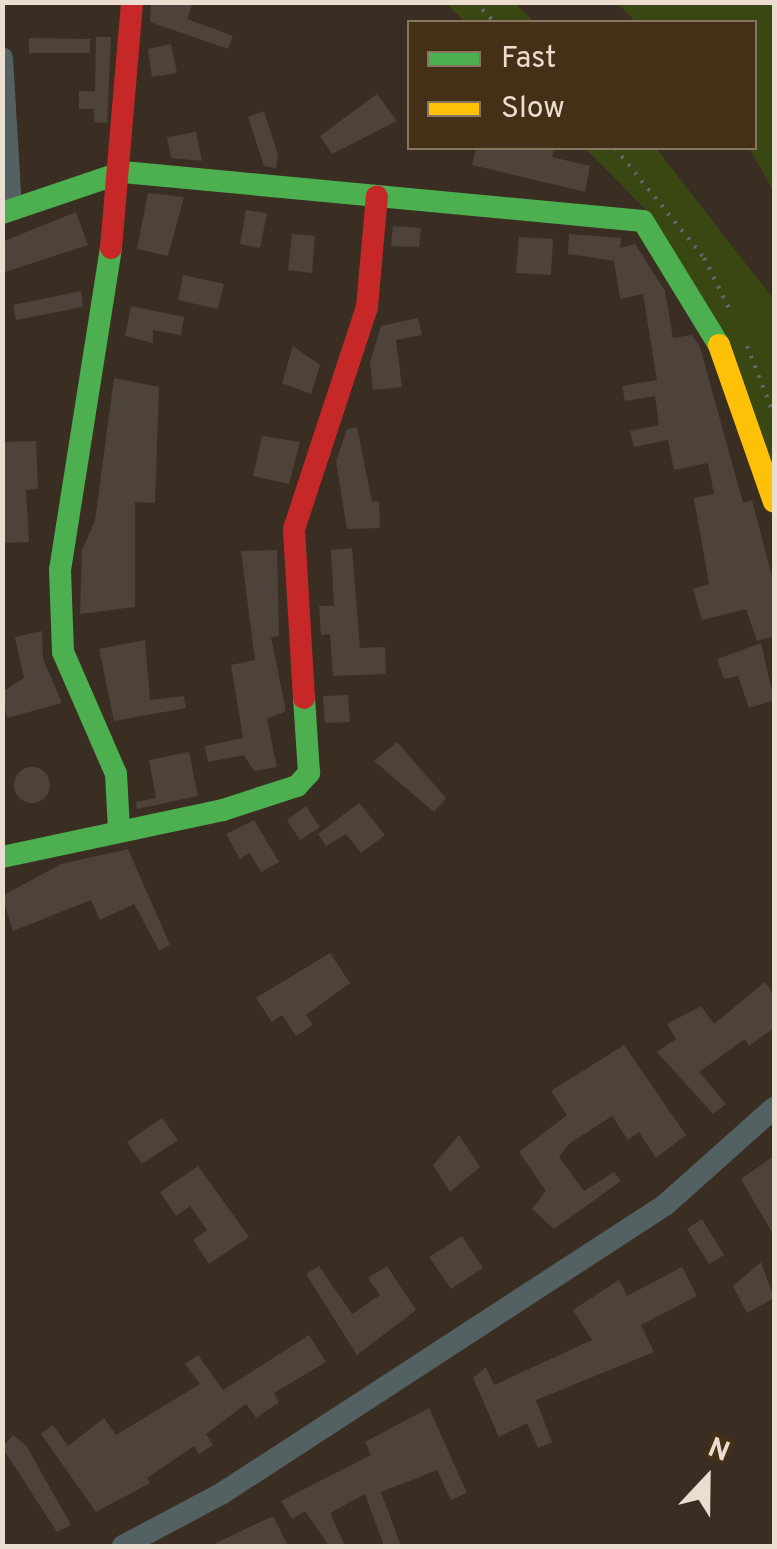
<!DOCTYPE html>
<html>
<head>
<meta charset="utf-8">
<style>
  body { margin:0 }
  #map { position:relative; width:777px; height:1549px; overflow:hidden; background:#3a2e22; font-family:Overpass,sans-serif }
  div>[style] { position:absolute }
  .green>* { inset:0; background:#394712 }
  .building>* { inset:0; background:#4d433a }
  .round { border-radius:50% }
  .path>* { height:4px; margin-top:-2px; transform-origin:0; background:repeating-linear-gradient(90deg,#626865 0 2.5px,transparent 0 10.5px) }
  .street>* { height:22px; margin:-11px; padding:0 11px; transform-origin:11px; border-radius:11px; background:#546163 }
  .fast>* { height:22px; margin:-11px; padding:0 11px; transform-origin:11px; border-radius:11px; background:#4caf50 }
  .slow>* { height:22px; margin:-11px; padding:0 11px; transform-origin:11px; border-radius:11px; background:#ffc107 }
  .jam>* { height:22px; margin:-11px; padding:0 11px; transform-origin:11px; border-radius:11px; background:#c62828 }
  span { translate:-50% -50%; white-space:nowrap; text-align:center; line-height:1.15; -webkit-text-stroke:10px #442f17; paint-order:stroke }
  .frame { position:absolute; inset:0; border:5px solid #ebddcf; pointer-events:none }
  .legend { position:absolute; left:407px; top:20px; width:350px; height:130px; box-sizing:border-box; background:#442f17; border:2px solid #877561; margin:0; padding:12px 18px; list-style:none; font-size:30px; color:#ebddcf }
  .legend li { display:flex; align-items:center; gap:20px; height:50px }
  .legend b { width:50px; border:2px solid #877561 }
  .north { position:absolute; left:657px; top:1429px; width:100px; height:100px; -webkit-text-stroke:8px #442f17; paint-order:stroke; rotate:22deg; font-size:28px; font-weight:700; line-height:40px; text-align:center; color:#ebddcf }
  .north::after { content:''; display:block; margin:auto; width:35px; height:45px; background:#ebddcf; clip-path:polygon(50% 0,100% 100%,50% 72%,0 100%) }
</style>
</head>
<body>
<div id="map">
  <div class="green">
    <div style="clip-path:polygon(446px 3px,515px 3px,534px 22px,465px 22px)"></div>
    <div style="clip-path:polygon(617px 3px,774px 3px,774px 192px,749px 148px,754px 22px,636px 22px)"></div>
    <div style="clip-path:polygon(585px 148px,656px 148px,774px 300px,774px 471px,647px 211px)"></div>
  </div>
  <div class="building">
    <div style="clip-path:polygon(151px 2px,193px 2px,187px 19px,233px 36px,228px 49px,150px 22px)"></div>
    <div style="clip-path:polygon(96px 37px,111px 37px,107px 123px,94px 122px,94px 109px,79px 109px,79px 91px,95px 91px)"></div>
    <div style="clip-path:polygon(29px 38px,90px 39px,90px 53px,29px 53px)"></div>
    <div style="clip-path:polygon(171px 44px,177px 73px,152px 77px,148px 49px)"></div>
    <div style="clip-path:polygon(377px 94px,397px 121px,332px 154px,320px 136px)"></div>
    <div style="clip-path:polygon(264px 111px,278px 155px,276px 168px,264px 166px,248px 117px)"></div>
    <div style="clip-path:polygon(196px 132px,202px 161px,171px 158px,167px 137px)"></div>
    <div style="clip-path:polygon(476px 148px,554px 148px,552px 157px,590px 166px,585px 192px,472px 165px)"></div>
    <div style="clip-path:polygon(148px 193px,184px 197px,168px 256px,137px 249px)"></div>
    <div style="clip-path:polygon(246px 210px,267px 213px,260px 248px,240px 244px)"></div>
    <div style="clip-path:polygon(76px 212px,88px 245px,2px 273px,2px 242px)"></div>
    <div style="clip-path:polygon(393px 226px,421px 228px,419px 247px,391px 246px)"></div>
    <div style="clip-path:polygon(292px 234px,315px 236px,312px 273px,288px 270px)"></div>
    <div style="clip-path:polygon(569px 234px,621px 238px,620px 248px,635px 244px,665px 291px,673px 338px,692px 335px,700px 347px,743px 503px,752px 500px,774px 584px,774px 636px,757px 641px,746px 609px,702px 620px,693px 589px,709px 584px,694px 498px,714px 494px,708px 463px,674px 470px,668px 440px,634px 447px,630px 431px,659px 425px,655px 396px,625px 401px,622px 386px,657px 380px,643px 294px,620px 299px,614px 261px,568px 254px)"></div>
    <div style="clip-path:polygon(519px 237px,553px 239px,551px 275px,516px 273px)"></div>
    <div style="clip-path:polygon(183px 275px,224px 284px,218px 309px,178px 300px)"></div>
    <div style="clip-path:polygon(81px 291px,83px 307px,16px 320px,13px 305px)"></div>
    <div style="clip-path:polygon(131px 306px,184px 317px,181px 335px,153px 330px,153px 343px,125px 336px)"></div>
    <div style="clip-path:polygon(418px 318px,422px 335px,396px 340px,402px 387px,373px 390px,370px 362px,381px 326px)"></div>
    <div style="clip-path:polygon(293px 346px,320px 365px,311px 394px,282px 383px)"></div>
    <div style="clip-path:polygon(114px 378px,159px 387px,155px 503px,135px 502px,135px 607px,80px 614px,82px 550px,95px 521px)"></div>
    <div style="clip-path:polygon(357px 427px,372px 502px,379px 501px,380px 528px,347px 529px,336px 461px,347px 429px)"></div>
    <div style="clip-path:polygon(262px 436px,300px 442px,289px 484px,253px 476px)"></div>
    <div style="clip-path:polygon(36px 441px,38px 489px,26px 490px,29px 542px,2px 543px,2px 442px)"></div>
    <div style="clip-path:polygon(352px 548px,360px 648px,385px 647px,386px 674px,333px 676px,330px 634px,321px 635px,319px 606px,334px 606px,331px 550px)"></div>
    <div style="clip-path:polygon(277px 550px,279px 636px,271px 637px,286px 711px,267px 719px,277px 767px,254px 771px,244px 755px,208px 762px,205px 746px,243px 738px,231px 665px,255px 660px,241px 551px)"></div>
    <div style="clip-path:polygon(42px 631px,43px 659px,62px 703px,7px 718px,2px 692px,24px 678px,15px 637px)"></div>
    <div style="clip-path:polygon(145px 640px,150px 700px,184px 696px,186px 708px,114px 721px,99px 649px)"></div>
    <div style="clip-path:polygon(761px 643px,774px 700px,749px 708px,738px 676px,724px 679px,717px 659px)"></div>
    <div style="clip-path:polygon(348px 695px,350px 722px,325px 723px,323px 696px)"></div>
    <div style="clip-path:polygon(397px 742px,446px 798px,434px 812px,374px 761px)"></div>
    <div style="clip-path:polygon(189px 752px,198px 796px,137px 809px,136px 802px,156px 798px,149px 760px)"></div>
    <div class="round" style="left:14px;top:767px;width:36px;height:36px"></div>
    <div style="clip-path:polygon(359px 803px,385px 835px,361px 853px,346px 834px,326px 846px,318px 834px)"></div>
    <div style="clip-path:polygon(306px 806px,320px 827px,300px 840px,287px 820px)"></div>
    <div style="clip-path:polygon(254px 820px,279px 862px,261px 872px,250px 853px,240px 859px,226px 834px)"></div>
    <div style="clip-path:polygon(128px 849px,170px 945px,159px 950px,134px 904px,100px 920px,91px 900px,13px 931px,2px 896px,61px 864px)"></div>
    <div style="clip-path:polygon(330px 953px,350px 983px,306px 1015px,313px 1025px,296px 1036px,282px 1015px,272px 1022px,256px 998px)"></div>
    <div style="clip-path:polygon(765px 982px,774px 995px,774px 1028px,749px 1046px,745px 1039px,699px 1072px,726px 1104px,713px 1114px,657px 1052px,676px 1039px,667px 1024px,701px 1006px,714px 1024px)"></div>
    <div style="clip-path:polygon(624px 1045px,686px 1135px,656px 1158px,639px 1132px,628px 1140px,612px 1116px,569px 1144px,559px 1157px,584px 1191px,614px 1172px,621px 1181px,554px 1229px,532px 1209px,546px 1191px,519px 1152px,567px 1115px,551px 1091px)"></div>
    <div style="clip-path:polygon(162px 1118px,178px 1140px,142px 1164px,127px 1142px)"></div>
    <div style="clip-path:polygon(459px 1135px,480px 1167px,450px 1192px,433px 1165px)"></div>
    <div style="clip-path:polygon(774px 1156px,774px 1236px,741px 1179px)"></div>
    <div style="clip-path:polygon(198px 1166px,249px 1237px,209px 1264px,193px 1240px,207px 1230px,190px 1206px,176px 1216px,160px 1192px)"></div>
    <div style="clip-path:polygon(702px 1219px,724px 1255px,709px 1264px,687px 1229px)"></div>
    <div style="clip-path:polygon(462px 1236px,483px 1268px,451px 1289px,429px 1257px)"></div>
    <div style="clip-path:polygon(761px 1262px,774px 1298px,747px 1313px,733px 1286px)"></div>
    <div style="clip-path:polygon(319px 1266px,352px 1314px,380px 1295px,368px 1278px,387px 1266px,416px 1310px,357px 1355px,306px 1274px)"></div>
    <div style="clip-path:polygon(682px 1267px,697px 1296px,641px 1325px,654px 1352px,536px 1400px,552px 1442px,538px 1448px,527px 1423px,499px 1437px,473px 1378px,486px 1367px,494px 1385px,592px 1340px,573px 1310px,619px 1280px,627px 1296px)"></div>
    <div style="clip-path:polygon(309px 1335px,326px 1362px,274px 1393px,279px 1402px,256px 1418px,246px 1404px,206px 1434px,213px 1445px,199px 1454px,194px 1446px,147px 1478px,150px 1483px,96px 1512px,41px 1434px,53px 1425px,68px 1446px,104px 1418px,116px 1435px,200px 1384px,185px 1364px,198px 1355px,223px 1390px)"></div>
    <div style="clip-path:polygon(429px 1408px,467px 1493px,451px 1500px,437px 1470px,381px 1492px,401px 1546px,384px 1546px,365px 1494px,330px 1513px,345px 1546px,329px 1546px,305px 1511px,292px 1519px,281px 1501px,371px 1455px,365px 1442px)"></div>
    <div style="clip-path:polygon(13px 1435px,26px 1445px,71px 1525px,57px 1532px,2px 1447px)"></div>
    <div style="clip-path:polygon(273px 1516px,288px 1546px,210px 1546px,262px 1521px)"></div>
  </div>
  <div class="path">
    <div style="left:475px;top:2px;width:28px;rotate:46deg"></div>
    <div style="left:615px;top:148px;width:141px;rotate:51deg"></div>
    <div style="left:704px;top:258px;width:58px;rotate:63.4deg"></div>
    <div style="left:747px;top:346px;width:74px;rotate:68.6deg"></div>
  </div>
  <div class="street">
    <div style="left:2px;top:58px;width:151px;rotate:86.6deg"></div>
    <div style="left:123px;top:1546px;width:111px;rotate:-28deg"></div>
    <div style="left:221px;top:1494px;width:530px;rotate:-33.06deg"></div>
    <div style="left:665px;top:1205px;width:146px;rotate:-41.7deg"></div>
  </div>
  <div class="fast">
    <div style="left:2px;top:213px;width:128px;rotate:-18.7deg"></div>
    <div style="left:123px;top:172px;width:522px;rotate:5.38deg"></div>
    <div style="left:643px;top:221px;width:145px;rotate:58.5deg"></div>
    <div style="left:111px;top:248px;width:326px;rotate:99deg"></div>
    <div style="left:60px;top:570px;width:82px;rotate:87.9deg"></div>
    <div style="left:63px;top:652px;width:133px;rotate:66.5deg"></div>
    <div style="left:116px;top:774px;width:56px;rotate:86.9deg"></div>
    <div style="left:2px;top:857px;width:226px;rotate:-12deg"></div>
    <div style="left:223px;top:810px;width:78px;rotate:-18deg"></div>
    <div style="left:297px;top:786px;width:18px;rotate:-47deg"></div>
    <div style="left:309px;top:773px;width:75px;rotate:-93.8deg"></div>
  </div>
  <div class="slow">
    <div style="left:719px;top:345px;width:166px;rotate:70.7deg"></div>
  </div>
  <div class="jam">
    <div style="left:111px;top:248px;width:247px;rotate:-85.1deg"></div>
    <div style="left:304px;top:698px;width:169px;rotate:-93.4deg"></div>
    <div style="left:294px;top:529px;width:234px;rotate:-71.8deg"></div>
    <div style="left:367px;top:307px;width:111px;rotate:-84.9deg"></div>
  </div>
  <div class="frame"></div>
  <ul class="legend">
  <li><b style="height:12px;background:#4caf50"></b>Fast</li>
  <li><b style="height:12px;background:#ffc107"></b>Slow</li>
  </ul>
  <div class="north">N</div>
</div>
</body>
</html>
